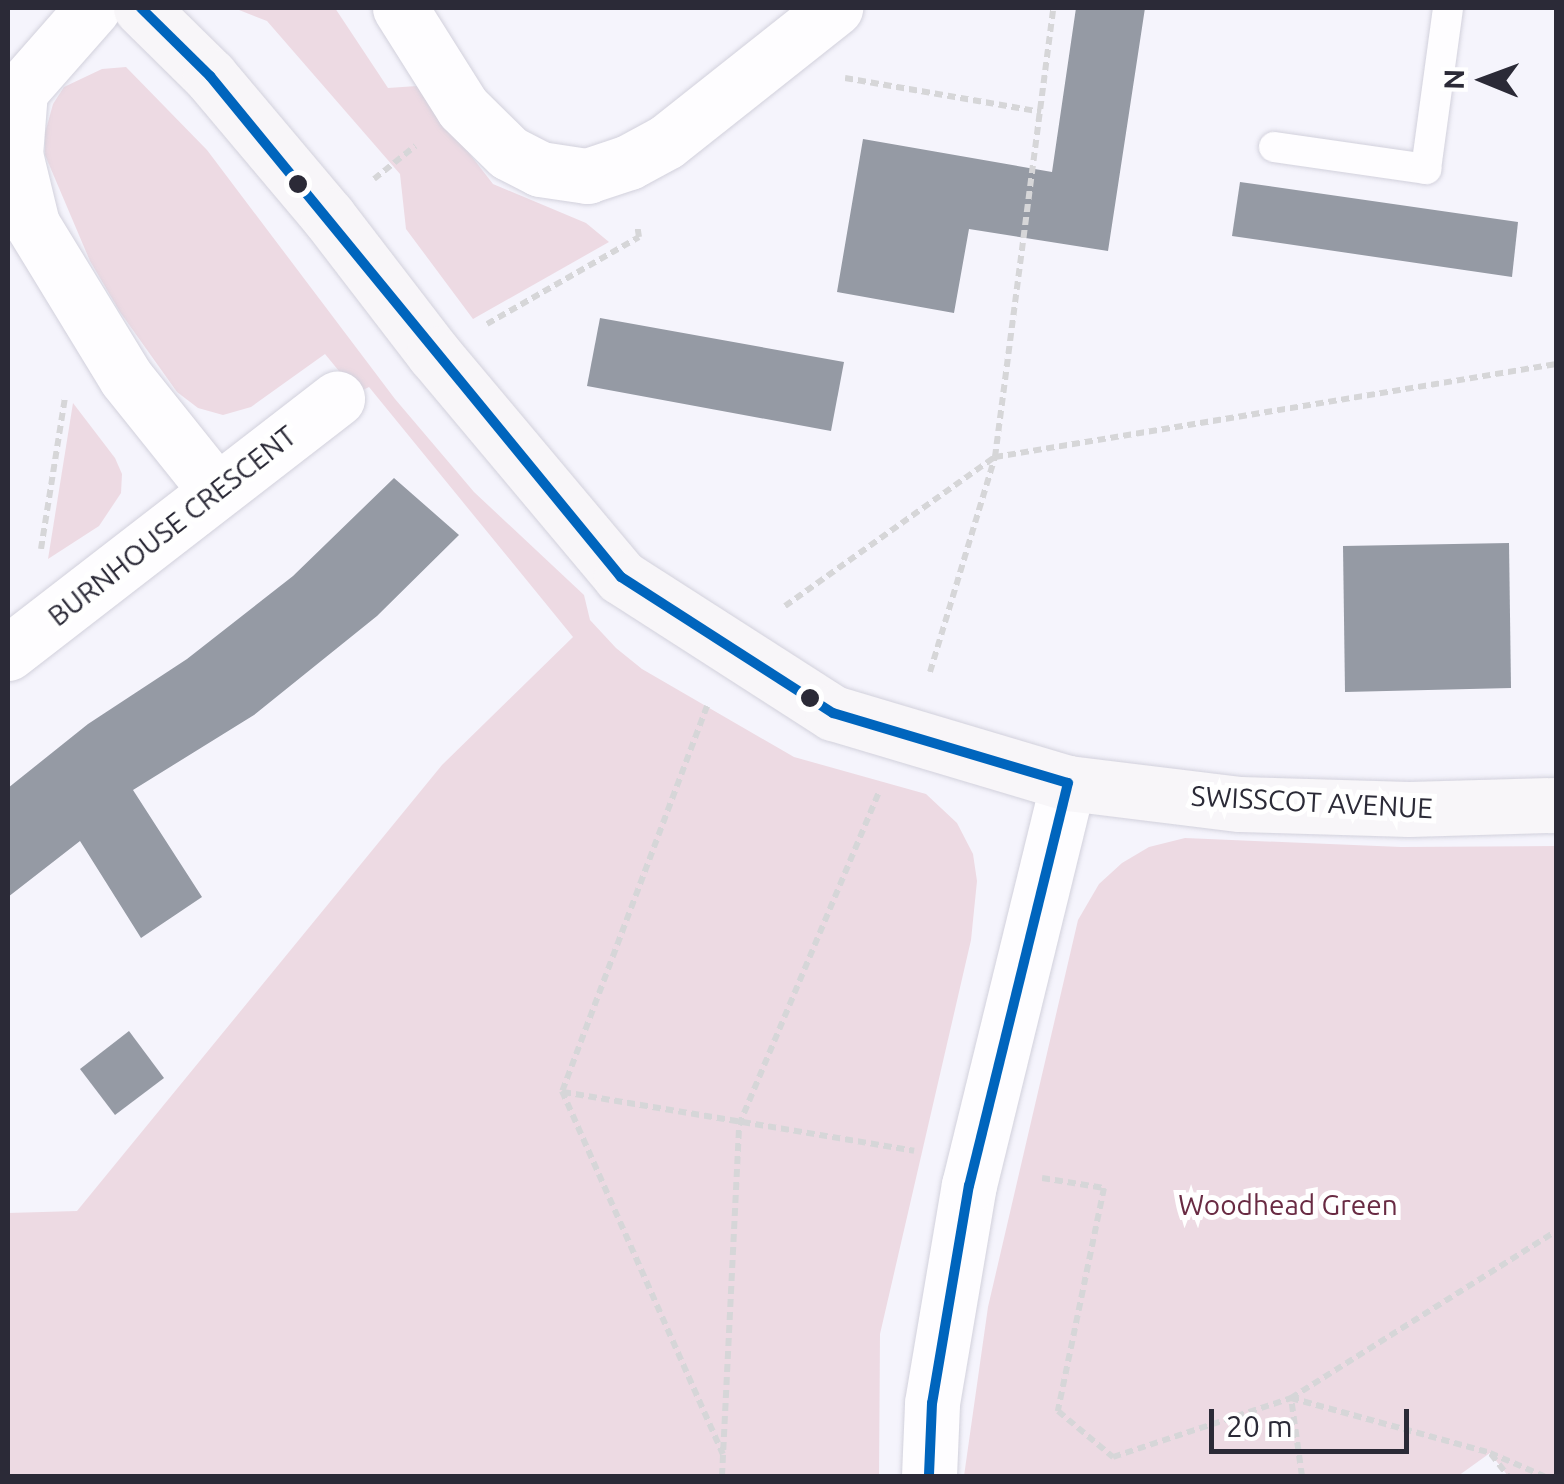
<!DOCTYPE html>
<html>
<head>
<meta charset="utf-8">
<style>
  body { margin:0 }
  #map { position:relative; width:1564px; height:1484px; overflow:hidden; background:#f5f4fc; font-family:Ubuntu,sans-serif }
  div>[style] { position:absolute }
  .green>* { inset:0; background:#eddae3 }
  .building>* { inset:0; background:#959aa4 }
  .path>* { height:6px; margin-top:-3px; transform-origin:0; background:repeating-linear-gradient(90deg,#d6d6d8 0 8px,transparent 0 13px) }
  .roads { filter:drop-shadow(0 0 2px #d2d1dc) drop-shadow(0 0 2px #d2d1dc) }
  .lane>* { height:30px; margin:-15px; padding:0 15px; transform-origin:15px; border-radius:15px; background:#fefdff }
  .street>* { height:55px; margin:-27.5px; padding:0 27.5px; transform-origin:27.5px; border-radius:27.5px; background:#fefdff }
  .secondary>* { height:55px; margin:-27.5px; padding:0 27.5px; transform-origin:27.5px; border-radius:27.5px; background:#f8f6f9 }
  .bus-1>* { height:10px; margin:-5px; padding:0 5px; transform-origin:5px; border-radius:5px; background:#0065bd }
  .dots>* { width:28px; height:28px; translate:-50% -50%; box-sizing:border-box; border:5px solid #fff; border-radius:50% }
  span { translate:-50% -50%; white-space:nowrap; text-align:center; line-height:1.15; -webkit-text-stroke:10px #fff; paint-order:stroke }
  .street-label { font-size:28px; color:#2b2a37 }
  .park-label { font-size:28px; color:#692b43 }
  .frame { position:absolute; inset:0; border:10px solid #2b2a37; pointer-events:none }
  .north { position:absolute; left:1434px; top:30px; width:100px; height:100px; -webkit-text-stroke:8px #fff; paint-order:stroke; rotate:271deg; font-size:28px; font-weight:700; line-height:40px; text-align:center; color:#2b2a37 }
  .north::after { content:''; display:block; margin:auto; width:35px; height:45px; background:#2b2a37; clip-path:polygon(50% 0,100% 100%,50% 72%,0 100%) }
  .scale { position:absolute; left:1209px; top:1409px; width:200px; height:45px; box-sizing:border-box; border:5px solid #2b2a37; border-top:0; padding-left:12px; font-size:30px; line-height:35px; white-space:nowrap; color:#2b2a37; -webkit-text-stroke:8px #fff; paint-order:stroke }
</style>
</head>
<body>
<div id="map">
  <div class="green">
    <div style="clip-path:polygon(234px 8px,335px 8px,388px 88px,417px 86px,493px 184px,586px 223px,609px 242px,473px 319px,406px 229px,400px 174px,267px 21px)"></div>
    <div style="clip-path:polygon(126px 67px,207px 150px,395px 399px,474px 492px,584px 595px,590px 620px,616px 648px,642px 669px,794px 757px,926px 794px,957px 823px,973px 854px,977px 881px,971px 940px,880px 1334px,879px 1476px,8px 1476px,8px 1213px,77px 1211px,442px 765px,573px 637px,369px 387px,357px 393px,325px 354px,251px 407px,223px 415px,198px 408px,177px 392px,120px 312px,90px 261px,45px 155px,45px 133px,53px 104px,64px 87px,102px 69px)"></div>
    <div style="clip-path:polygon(73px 403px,115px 458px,122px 474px,121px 493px,99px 526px,48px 559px)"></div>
    <div style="clip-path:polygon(1185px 838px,1401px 847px,1556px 846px,1556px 1476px,1508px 1476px,1490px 1453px,1458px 1476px,964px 1476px,988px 1307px,1078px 920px,1099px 884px,1122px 863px,1149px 847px)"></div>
  </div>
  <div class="building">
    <div style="clip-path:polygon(1076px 8px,1145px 8px,1108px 251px,969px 229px,954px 313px,837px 292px,863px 139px,1052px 172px)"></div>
    <div style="clip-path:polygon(1240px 182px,1518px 222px,1512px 277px,1232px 236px)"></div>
    <div style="clip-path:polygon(600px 318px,844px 362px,831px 431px,587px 386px)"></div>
    <div style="clip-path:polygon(394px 478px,459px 535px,377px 616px,254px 715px,133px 790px,202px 897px,141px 938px,80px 841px,8px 897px,8px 788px,88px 724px,187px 659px,293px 576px)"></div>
    <div style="clip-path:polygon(1509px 543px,1511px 688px,1345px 692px,1343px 546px)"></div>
    <div style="clip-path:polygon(129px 1031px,164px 1078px,115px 1115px,80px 1069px)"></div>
  </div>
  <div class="path">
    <div style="left:845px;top:78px;width:199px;rotate:9.8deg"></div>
    <div style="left:374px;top:179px;width:53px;rotate:-38.8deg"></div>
    <div style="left:487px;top:324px;width:175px;rotate:-29.8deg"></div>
    <div style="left:639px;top:237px;width:12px;rotate:-99deg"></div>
    <div style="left:41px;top:549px;width:153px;rotate:-81deg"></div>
    <div style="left:785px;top:606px;width:257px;rotate:-35.4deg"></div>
    <div style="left:995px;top:457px;width:569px;rotate:-9.41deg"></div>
    <div style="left:930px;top:672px;width:225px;rotate:-73.2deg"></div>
    <div style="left:995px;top:457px;width:453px;rotate:-82.6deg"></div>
    <div style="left:707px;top:706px;width:411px;rotate:110.6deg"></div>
    <div style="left:562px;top:1091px;width:397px;rotate:66.1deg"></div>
    <div style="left:563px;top:1092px;width:356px;rotate:9.5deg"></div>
    <div style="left:1042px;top:1178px;width:63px;rotate:9.2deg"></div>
    <div style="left:1104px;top:1188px;width:228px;rotate:101.7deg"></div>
    <div style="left:1058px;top:1411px;width:72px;rotate:39.9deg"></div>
    <div style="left:1113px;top:1457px;width:188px;rotate:-18.3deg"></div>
    <div style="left:1291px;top:1398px;width:313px;rotate:-32.2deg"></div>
    <div style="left:1491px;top:1454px;width:28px;rotate:52deg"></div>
    <div style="left:722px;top:1476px;width:351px;rotate:-87.2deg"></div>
    <div style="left:739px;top:1125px;width:361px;rotate:-67.2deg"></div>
    <div style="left:1302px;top:1476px;width:79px;rotate:-98deg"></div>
    <div style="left:1291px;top:1398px;width:206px;rotate:15.4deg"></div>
    <div style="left:1490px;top:1453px;width:59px;rotate:23.1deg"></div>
  </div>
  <div class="roads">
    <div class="lane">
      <div style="left:1274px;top:147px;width:154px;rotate:8.2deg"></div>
      <div style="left:1426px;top:169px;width:162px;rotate:-82.2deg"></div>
    </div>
    <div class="street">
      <div style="left:93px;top:8px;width:111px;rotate:131.3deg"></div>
      <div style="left:20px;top:91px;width:63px;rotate:94.5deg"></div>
      <div style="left:15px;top:154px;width:72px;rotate:76.3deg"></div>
      <div style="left:32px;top:224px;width:180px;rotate:58.6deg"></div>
      <div style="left:126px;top:378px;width:142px;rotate:51.3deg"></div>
      <div style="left:400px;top:8px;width:118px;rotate:57.8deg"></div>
      <div style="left:463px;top:108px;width:64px;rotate:44.4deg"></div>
      <div style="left:509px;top:153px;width:35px;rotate:27deg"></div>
      <div style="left:540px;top:169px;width:48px;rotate:8.5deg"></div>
      <div style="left:587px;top:176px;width:44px;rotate:-18.4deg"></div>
      <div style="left:629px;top:162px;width:42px;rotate:-28.4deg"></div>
      <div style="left:666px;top:142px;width:216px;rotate:-38.4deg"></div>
      <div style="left:8px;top:653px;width:416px;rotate:-37.7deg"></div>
      <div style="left:929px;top:1476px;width:73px;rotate:-87.6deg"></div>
      <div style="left:932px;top:1403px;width:221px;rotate:-80.4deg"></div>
      <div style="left:969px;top:1185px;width:414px;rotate:-76.2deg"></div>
    </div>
    <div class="secondary">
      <div style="left:141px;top:8px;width:97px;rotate:44.6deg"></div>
      <div style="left:210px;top:76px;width:183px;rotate:49.9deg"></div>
      <div style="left:328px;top:216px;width:174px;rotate:52.5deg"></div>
      <div style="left:434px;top:354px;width:291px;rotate:50deg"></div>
      <div style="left:621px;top:577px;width:252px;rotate:32.7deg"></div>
      <div style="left:833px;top:713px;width:245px;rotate:16.6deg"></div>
      <div style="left:1068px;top:783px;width:173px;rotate:7deg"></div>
      <div style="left:1240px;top:804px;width:169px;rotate:1.7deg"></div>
      <div style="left:1409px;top:809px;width:147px;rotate:-1.6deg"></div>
    </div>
  </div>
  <div class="bus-1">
    <div style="left:141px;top:8px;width:97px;rotate:44.6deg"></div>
    <div style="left:210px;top:76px;width:648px;rotate:50.64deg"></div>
    <div style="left:621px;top:577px;width:252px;rotate:32.7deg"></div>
    <div style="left:833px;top:713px;width:245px;rotate:16.6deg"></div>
    <div style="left:1068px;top:783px;width:414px;rotate:103.8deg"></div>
    <div style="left:969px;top:1185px;width:221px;rotate:99.6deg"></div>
    <div style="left:932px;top:1403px;width:73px;rotate:92.4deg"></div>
  </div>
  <div class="dots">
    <div style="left:298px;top:184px;background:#2b2a37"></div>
    <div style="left:810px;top:698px;background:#2b2a37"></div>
  </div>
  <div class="street-label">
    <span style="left:172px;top:526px;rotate:-38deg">BURNHOUSE CRESCENT</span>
    <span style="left:1312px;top:802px;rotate:3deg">SWISSCOT AVENUE</span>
  </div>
  <div class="park-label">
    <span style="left:1288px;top:1205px">Woodhead Green</span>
  </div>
  <div class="frame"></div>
  <div class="north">N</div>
  <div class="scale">20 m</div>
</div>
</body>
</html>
